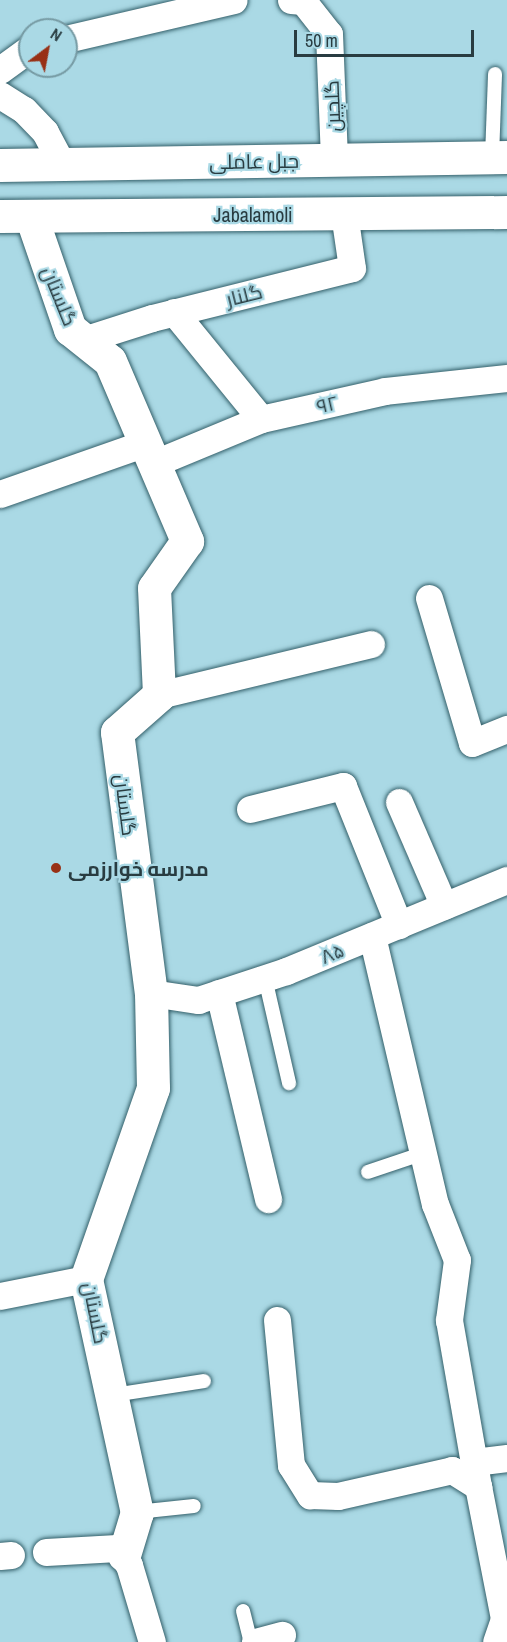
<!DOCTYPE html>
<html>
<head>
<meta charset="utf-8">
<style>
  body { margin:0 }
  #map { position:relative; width:507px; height:1642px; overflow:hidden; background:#aad9e5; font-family:"Archivo Narrow",Cairo,sans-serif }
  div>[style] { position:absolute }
  .roads { filter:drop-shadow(0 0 2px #34606a) drop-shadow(0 0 2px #34606a) }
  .service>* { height:14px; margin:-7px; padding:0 7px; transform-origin:7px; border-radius:7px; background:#fff }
  .minor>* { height:27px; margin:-13.5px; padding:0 13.5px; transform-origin:13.5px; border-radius:13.5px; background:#fff }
  .tertiary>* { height:33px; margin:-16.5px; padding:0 16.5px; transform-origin:16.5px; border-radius:16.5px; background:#fff }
  .secondary>* { height:33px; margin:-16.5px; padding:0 16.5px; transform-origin:16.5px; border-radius:16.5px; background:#fff }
  .dots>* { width:16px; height:16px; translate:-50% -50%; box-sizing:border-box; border:3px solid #aad9e5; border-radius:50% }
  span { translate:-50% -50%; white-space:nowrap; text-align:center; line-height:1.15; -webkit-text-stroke:4.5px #aad9e5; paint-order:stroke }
  .street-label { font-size:20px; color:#293c41 }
  .poi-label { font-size:20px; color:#293c41; font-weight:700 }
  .left { translate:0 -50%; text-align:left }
  .north { position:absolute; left:18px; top:18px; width:60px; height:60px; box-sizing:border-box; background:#aad9e5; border:2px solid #769aa3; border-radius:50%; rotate:32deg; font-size:16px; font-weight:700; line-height:24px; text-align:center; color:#293c41 }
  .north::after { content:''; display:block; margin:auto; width:21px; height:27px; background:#983015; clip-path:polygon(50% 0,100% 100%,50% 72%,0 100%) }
  .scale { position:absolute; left:294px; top:30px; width:180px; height:27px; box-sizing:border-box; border:3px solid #293c41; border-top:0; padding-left:8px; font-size:18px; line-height:21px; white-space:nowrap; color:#293c41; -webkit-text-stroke:4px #aad9e5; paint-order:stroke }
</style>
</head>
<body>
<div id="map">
  <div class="roads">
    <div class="service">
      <div style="left:492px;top:157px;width:83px;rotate:-87.9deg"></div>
      <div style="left:265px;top:978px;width:108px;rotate:77.1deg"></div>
      <div style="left:368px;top:1172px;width:59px;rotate:-18.7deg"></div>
      <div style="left:113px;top:1395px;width:92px;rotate:-8.7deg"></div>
      <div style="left:137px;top:1512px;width:57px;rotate:-6deg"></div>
      <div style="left:243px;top:1611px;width:32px;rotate:76deg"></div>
    </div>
    <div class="minor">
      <div style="left:291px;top:0;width:12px;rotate:5deg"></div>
      <div style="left:303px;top:1px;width:42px;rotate:51.8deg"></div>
      <div style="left:329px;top:34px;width:126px;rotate:87.7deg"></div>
      <div style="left:66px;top:39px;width:172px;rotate:-13.1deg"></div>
      <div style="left:0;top:70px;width:37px;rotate:-36deg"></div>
      <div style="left:0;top:95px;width:28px;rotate:32deg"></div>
      <div style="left:24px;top:110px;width:30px;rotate:46deg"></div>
      <div style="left:45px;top:132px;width:36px;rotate:62deg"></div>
      <div style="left:174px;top:312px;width:138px;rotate:50.9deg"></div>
      <div style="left:83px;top:340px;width:72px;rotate:-17.7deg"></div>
      <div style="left:152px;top:318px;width:206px;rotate:-14deg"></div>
      <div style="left:352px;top:268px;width:56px;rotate:-98.3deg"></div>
      <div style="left:155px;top:463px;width:115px;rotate:-22.5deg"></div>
      <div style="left:261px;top:419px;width:127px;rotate:-12.7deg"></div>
      <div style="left:385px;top:391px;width:123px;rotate:-6.1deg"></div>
      <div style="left:0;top:494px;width:155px;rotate:-19.3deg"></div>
      <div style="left:429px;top:598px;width:151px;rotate:73.5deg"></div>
      <div style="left:472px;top:743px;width:38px;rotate:-22deg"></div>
      <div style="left:159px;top:695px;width:218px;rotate:-13.5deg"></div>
      <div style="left:399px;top:802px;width:113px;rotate:66.6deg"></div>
      <div style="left:250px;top:809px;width:96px;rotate:-13.9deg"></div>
      <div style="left:343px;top:786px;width:150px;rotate:68.1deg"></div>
      <div style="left:372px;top:936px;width:275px;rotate:76.8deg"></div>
      <div style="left:435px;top:1204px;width:60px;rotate:68.6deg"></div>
      <div style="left:457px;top:1260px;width:61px;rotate:97.6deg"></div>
      <div style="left:449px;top:1320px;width:169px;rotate:80.1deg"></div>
      <div style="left:151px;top:993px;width:48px;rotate:8.5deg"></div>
      <div style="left:198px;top:1000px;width:93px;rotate:-18.2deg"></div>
      <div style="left:286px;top:971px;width:239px;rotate:-22.4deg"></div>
      <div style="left:219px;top:993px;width:212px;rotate:76.6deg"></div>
      <div style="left:0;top:1296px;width:88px;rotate:-11.2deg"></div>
      <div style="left:277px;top:1320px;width:146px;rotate:84.5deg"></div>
      <div style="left:291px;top:1465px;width:36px;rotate:58deg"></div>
      <div style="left:310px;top:1495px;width:28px;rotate:2deg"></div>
      <div style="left:338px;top:1496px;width:117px;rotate:-12.8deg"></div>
      <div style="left:452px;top:1470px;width:31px;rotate:32deg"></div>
      <div style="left:478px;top:1486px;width:136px;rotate:78.9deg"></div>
      <div style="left:504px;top:1619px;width:24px;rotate:109deg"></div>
      <div style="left:474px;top:1462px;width:33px;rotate:-7deg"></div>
      <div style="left:46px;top:1552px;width:71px;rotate:-3.2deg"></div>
      <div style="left:117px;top:1548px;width:21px;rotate:55deg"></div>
      <div style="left:129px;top:1565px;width:80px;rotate:73.4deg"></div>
      <div style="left:0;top:1556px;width:11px;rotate:-5deg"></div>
      <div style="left:255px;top:1642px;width:28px;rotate:-15deg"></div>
    </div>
    <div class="tertiary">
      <div style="left:31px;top:216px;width:120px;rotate:71deg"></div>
      <div style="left:70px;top:329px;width:51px;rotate:38.7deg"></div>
      <div style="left:110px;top:361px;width:196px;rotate:66.8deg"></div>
      <div style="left:187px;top:541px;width:57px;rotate:125.1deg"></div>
      <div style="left:154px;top:588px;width:107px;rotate:87.3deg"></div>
      <div style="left:159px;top:695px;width:56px;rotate:138.6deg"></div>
      <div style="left:117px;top:732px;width:263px;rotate:82.6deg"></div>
      <div style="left:151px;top:993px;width:95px;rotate:88.8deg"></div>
      <div style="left:153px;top:1088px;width:202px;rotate:109.3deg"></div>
      <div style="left:86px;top:1279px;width:239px;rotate:77.7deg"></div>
      <div style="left:137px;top:1512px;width:45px;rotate:106.8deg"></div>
    </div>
    <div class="secondary">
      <div style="left:0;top:165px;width:507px;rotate:-0.9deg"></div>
      <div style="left:0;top:216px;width:507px;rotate:-0.45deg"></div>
    </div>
  </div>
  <div class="dots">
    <div style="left:56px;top:868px;background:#983015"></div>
  </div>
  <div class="street-label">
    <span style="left:332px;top:106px;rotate:-92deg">گلچین</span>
    <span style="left:254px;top:161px;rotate:-1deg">جبل عاملی</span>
    <span style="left:253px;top:214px">Jabalamoli</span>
    <span style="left:244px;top:295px;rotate:-14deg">گلنار</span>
    <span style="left:60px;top:296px;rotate:68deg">گلستان</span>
    <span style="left:327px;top:404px;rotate:-13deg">۹۲</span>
    <span style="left:126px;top:805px;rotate:83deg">گلستان</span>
    <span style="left:332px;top:953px;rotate:-22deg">۸۵</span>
    <span style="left:96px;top:1313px;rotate:79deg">گلستان</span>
  </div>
  <div class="poi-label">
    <span class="left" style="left:68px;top:868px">مدرسه خوارزمی</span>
  </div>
  <div class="north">N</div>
  <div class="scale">50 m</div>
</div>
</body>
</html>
